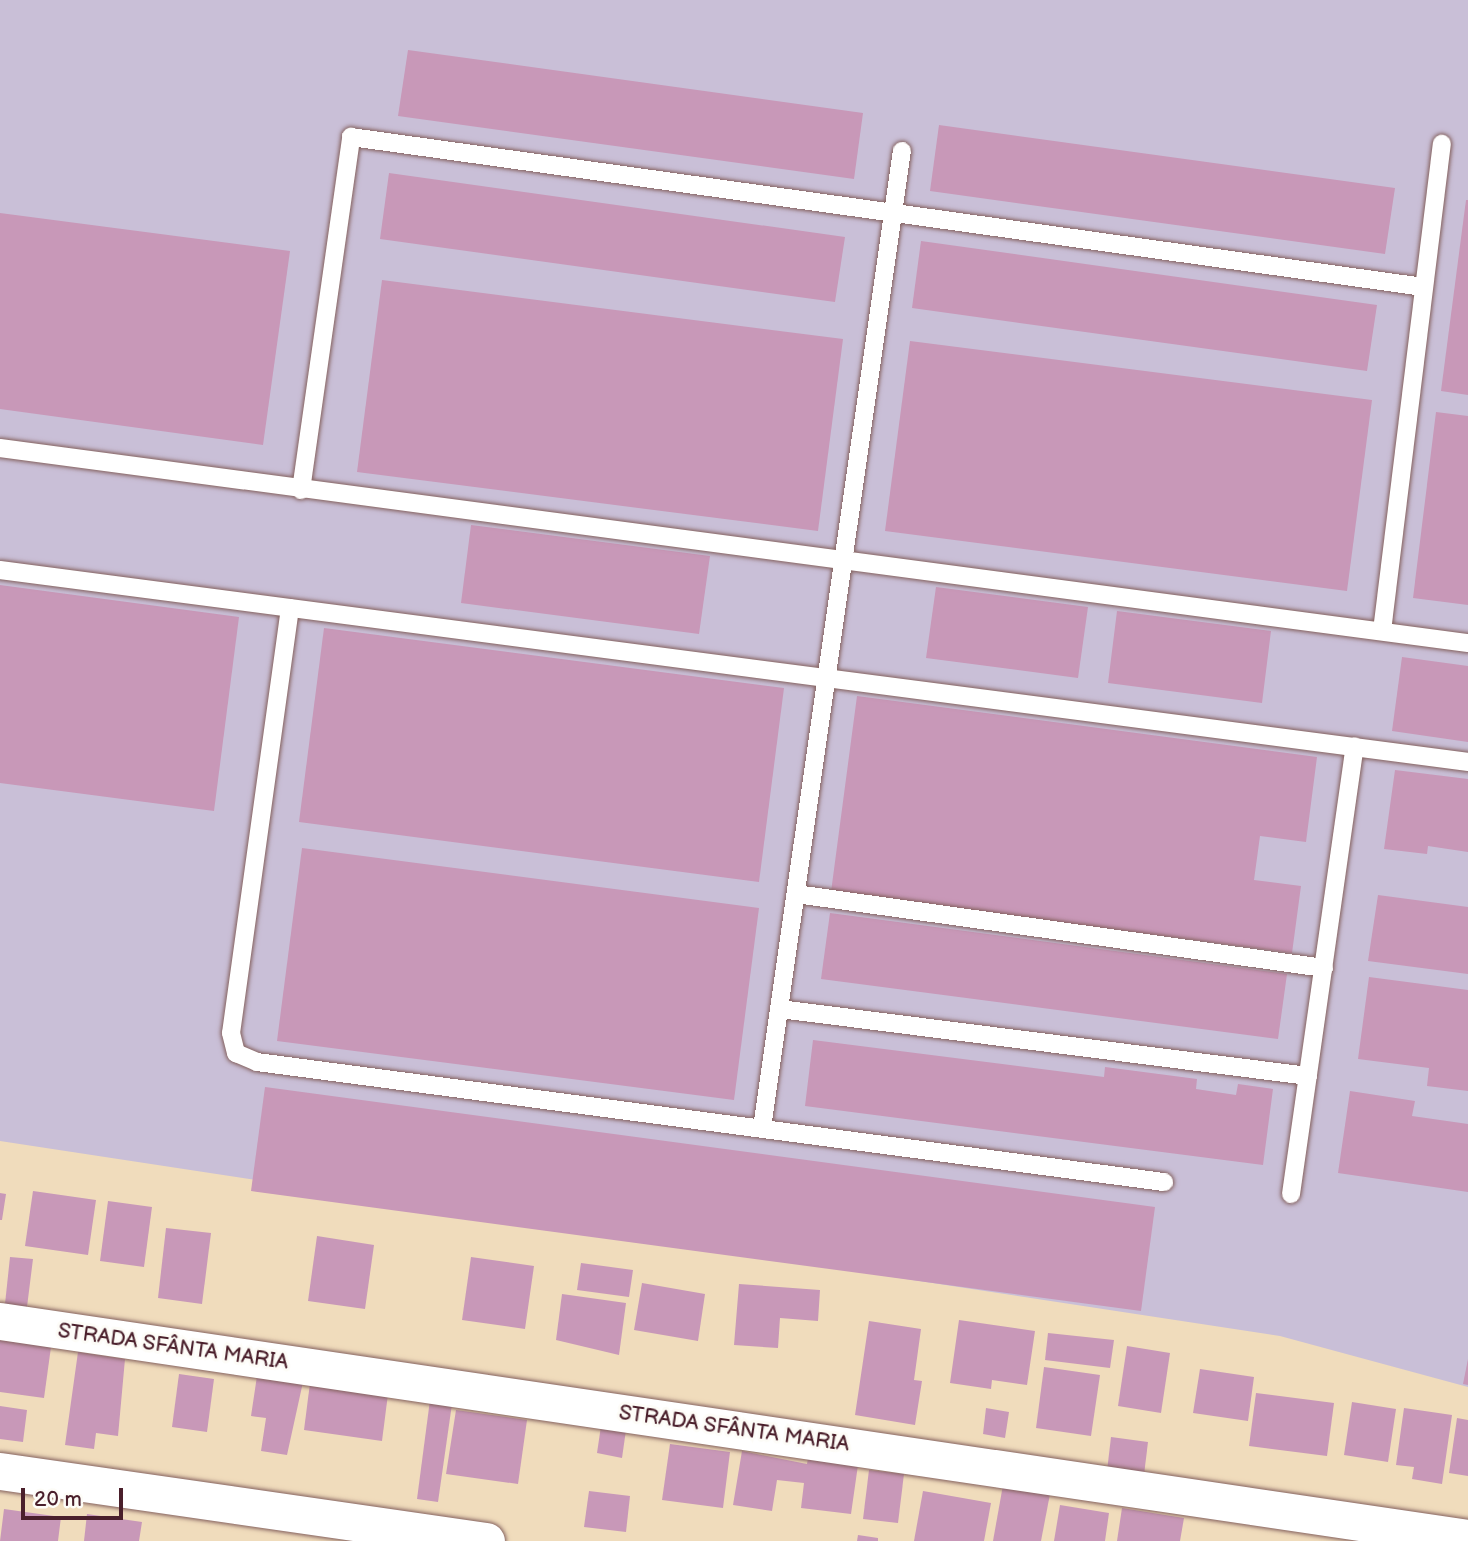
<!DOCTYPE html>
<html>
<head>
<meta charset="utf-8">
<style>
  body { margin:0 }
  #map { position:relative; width:1468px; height:1541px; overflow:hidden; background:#f0dcbc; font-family:"Balsamiq Sans",sans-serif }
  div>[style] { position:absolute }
  .industrial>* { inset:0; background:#c9bfd7 }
  .building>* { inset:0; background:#c898b8 }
  .roads { filter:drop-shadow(0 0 2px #84615e) drop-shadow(0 0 2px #84615e) }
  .lane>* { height:18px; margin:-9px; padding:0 9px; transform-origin:9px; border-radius:9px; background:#fff }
  .street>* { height:37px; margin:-18.5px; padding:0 18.5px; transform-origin:18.5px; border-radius:18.5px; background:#fff }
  span { translate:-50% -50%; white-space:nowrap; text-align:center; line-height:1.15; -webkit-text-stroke:6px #fdfcf7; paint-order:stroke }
  .street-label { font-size:21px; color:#4a1f2b }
  .scale { position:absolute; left:21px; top:1488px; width:102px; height:32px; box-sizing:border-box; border:4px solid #4a1f2b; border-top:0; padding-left:9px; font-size:21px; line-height:24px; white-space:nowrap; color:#4a1f2b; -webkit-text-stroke:5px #fdfcf7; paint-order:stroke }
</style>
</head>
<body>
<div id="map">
  <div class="industrial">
    <div style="clip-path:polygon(0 0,1468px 0,1468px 1387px,1280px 1336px,0 1141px)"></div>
  </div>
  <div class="building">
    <div style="clip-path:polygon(408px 50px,863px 113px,854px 179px,398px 116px)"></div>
    <div style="clip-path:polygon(939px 125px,1395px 188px,1385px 254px,930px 191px)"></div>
    <div style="clip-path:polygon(389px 173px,845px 237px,835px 302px,380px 239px)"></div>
    <div style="clip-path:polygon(1466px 200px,1468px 200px,1468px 395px,1441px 391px)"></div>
    <div style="clip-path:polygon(0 213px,290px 251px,263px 445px,0 409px)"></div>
    <div style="clip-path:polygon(921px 241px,1377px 305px,1367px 371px,912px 308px)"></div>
    <div style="clip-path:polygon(382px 280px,843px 339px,818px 531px,357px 472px)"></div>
    <div style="clip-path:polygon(910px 341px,1372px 400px,1347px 591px,885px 531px)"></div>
    <div style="clip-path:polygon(1436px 412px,1468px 416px,1468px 605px,1413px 598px)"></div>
    <div style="clip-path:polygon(471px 525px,710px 556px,699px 634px,461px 603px)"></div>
    <div style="clip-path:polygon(0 585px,239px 617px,214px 811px,0 783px)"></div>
    <div style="clip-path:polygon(936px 587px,1088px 607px,1078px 678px,926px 658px)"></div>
    <div style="clip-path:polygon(1117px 611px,1271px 631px,1262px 703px,1108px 683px)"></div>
    <div style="clip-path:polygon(324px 628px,784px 688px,759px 882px,299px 822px)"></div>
    <div style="clip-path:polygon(1402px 657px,1468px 666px,1468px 742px,1392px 731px)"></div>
    <div style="clip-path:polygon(857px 696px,1317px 757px,1306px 842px,1260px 836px,1254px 880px,1301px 886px,1292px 953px,831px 892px)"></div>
    <div style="clip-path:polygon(1395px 770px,1468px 779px,1468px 852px,1428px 846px,1427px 854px,1384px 849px)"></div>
    <div style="clip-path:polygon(302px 848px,759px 908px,734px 1100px,277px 1041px)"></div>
    <div style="clip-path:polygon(1378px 895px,1468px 907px,1468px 974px,1368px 961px)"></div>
    <div style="clip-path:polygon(830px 913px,1287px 974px,1278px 1039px,821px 979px)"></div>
    <div style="clip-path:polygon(1369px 977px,1468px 990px,1468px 1091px,1427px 1086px,1429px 1068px,1358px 1059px)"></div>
    <div style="clip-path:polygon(813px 1040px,1104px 1077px,1105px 1067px,1197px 1079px,1196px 1089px,1236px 1095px,1238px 1084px,1273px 1089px,1263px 1165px,805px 1106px)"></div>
    <div style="clip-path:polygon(265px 1087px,1155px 1207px,1141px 1311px,251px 1191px)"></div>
    <div style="clip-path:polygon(1350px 1091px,1415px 1101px,1412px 1116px,1468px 1124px,1468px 1192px,1338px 1173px)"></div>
    <div style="clip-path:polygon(33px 1191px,96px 1200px,88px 1255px,25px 1246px)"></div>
    <div style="clip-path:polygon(0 1193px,6px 1194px,2px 1220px,0 1220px)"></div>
    <div style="clip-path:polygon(108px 1201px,152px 1207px,144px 1267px,100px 1261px)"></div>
    <div style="clip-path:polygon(166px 1228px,211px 1233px,202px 1304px,158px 1298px)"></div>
    <div style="clip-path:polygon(317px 1236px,374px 1245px,365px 1309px,308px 1301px)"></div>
    <div style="clip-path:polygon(10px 1257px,33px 1259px,27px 1307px,5px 1304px)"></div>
    <div style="clip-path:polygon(471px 1257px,534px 1266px,525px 1329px,462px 1320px)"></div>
    <div style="clip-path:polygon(581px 1263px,633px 1270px,629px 1297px,577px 1290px)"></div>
    <div style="clip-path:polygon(642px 1283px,705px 1294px,698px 1341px,634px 1330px)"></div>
    <div style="clip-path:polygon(739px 1284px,820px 1290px,818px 1321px,780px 1318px,778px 1348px,734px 1345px)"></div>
    <div style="clip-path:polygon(562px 1294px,626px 1303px,619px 1355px,556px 1340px)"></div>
    <div style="clip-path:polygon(959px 1320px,1035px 1331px,1027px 1385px,992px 1380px,991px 1389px,950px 1383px)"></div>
    <div style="clip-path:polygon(869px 1321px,921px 1329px,914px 1380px,922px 1381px,915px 1425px,855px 1415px)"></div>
    <div style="clip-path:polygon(1048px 1333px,1114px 1340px,1110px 1368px,1045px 1360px)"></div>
    <div style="clip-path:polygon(0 1340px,51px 1347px,44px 1398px,0 1392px)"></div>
    <div style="clip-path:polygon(1127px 1346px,1170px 1353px,1161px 1413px,1118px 1406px)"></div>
    <div style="clip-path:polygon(78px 1352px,125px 1359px,118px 1436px,96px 1433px,94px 1449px,65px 1445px)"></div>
    <div style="clip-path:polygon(1468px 1359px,1468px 1385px,1463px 1384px)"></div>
    <div style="clip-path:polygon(1044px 1367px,1100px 1375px,1091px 1436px,1036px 1428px)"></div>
    <div style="clip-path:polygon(1200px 1369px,1254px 1377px,1248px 1421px,1193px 1413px)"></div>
    <div style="clip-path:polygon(179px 1374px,214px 1379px,207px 1432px,172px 1427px)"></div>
    <div style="clip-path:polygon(257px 1376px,303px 1382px,287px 1455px,261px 1451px,266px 1418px,251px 1416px)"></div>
    <div style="clip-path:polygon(310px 1383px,388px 1394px,382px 1441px,304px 1430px)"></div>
    <div style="clip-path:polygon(1256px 1393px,1334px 1403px,1327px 1456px,1249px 1446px)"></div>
    <div style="clip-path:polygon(430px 1400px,452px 1404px,438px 1502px,417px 1499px)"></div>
    <div style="clip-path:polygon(1352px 1402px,1396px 1409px,1388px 1462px,1344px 1455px)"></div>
    <div style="clip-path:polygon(0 1406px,27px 1410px,23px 1442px,0 1439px)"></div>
    <div style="clip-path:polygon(986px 1408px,1009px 1412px,1005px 1438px,983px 1434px)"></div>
    <div style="clip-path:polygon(1404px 1408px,1452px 1415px,1442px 1484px,1412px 1479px,1414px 1467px,1396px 1465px)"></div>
    <div style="clip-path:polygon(456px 1410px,527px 1420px,518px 1484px,446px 1474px)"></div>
    <div style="clip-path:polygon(1457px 1418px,1468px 1420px,1468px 1476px,1449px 1473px)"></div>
    <div style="clip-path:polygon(601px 1426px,626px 1430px,622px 1458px,597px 1453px)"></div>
    <div style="clip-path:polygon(1111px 1437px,1148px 1442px,1144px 1475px,1107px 1471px)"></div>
    <div style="clip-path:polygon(670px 1444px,730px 1452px,723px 1508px,662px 1500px)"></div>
    <div style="clip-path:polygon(742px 1451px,807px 1464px,808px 1458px,858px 1465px,851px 1514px,801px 1508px,804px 1483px,777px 1480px,772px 1511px,733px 1505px)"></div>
    <div style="clip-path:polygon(869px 1470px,904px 1474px,898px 1523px,863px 1519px)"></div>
    <div style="clip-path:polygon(1003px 1485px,1050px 1494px,1041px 1541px,993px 1541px)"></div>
    <div style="clip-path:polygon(589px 1491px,630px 1496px,626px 1532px,584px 1527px)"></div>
    <div style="clip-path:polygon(923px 1491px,991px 1503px,984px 1541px,914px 1541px)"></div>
    <div style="clip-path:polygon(1060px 1505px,1109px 1513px,1105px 1541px,1054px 1541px)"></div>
    <div style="clip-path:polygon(1122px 1508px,1184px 1518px,1180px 1541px,1117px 1541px)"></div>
    <div style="clip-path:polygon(4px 1509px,61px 1517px,58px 1541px,0 1541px)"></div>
    <div style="clip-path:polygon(87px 1514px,142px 1522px,139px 1541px,84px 1541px)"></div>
    <div style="clip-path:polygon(858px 1535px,878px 1538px,878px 1541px,857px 1541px)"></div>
  </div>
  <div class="roads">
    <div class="lane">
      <div style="left:0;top:448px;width:1481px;rotate:7.57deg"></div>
      <div style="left:301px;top:490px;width:357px;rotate:-81.9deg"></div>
      <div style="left:351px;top:137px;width:1083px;rotate:7.96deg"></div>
      <div style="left:0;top:570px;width:1481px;rotate:7.45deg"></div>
      <div style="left:290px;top:608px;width:429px;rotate:97.9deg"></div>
      <div style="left:231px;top:1033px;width:21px;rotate:76deg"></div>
      <div style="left:236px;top:1053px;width:23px;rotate:23deg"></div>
      <div style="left:257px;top:1062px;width:915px;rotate:7.54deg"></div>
      <div style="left:1382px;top:631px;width:491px;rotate:-83deg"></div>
      <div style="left:796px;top:894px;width:533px;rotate:7.98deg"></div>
      <div style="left:780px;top:1009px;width:532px;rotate:7.23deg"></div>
      <div style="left:762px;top:1128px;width:987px;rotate:-81.85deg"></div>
      <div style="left:1291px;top:1194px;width:452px;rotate:-81.9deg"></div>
    </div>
    <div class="street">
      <div style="left:0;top:1321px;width:1484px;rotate:8.41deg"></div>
      <div style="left:0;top:1471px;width:491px;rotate:8.2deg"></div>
    </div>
  </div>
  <div class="street-label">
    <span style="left:173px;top:1347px;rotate:8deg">STRADA SFÂNTA MARIA</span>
    <span style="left:734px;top:1429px;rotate:8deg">STRADA SFÂNTA MARIA</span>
  </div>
  <div class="scale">20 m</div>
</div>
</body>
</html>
